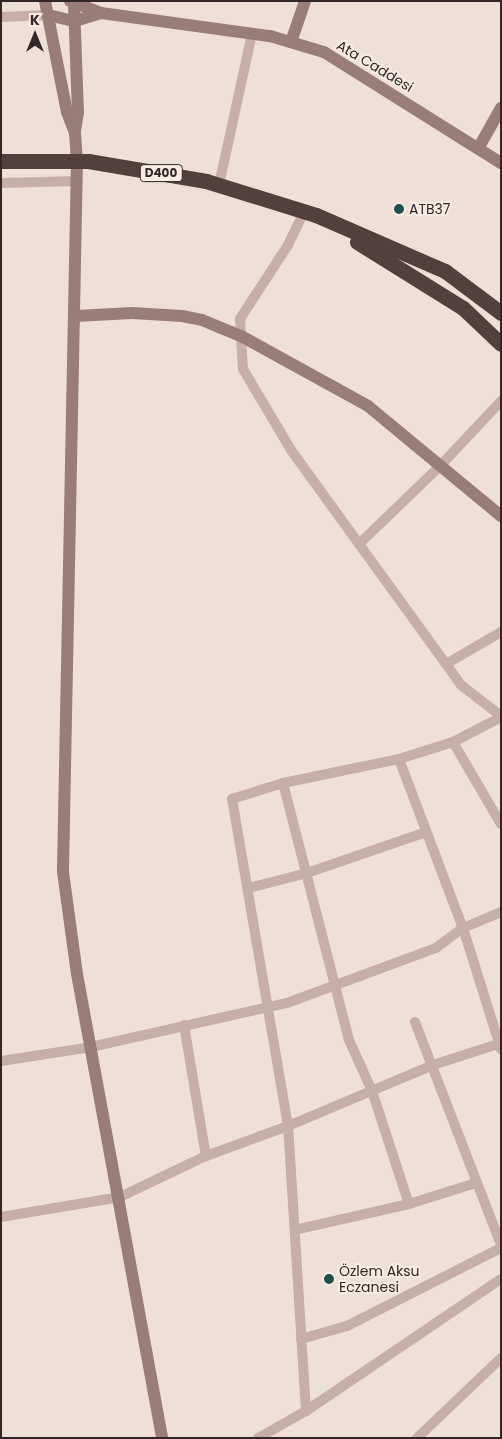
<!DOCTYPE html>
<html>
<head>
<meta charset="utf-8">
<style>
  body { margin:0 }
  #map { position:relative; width:502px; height:1439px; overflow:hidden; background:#efe0d7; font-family:Poppins,sans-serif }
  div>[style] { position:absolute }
  .street>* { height:10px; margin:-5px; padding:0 5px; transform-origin:5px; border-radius:5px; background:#c6afa4 }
  .secondary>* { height:12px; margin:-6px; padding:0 6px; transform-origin:6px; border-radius:6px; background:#997e76 }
  .highway>* { height:15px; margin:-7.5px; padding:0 7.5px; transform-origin:7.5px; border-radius:7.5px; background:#52403d }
  .dots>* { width:14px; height:14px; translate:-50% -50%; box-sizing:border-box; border:2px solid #f7ebe3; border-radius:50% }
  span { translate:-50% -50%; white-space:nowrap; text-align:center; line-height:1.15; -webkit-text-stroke:4px #f7ebe3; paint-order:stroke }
  .shield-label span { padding:1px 4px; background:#f7ebe3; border:1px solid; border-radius:4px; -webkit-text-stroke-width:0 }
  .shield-label { font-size:12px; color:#322725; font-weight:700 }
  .street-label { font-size:14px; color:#322725 }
  .poi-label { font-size:14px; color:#322725 }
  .left { translate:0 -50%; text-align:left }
  .frame { position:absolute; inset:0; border:2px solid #322725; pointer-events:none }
  .north { position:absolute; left:10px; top:10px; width:50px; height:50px; -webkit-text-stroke:4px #f7ebe3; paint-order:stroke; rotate:0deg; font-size:14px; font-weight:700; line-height:20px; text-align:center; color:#322725 }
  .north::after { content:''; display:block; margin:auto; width:18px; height:22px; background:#322725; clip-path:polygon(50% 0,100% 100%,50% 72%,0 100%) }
</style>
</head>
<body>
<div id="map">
  <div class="street">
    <div style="left:1px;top:17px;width:47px;rotate:-2.4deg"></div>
    <div style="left:1px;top:183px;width:76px;rotate:-1.5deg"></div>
    <div style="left:219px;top:185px;width:155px;rotate:-77.7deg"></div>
    <div style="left:304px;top:212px;width:37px;rotate:116deg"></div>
    <div style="left:288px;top:245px;width:88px;rotate:123deg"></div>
    <div style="left:240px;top:319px;width:50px;rotate:86.6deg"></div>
    <div style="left:243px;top:369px;width:94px;rotate:59.3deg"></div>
    <div style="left:291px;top:450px;width:290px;rotate:54.1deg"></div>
    <div style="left:461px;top:685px;width:51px;rotate:37.8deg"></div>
    <div style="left:359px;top:544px;width:114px;rotate:-43.9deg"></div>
    <div style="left:441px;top:465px;width:88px;rotate:-46.8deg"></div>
    <div style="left:446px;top:664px;width:64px;rotate:-30.2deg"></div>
    <div style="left:453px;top:742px;width:95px;rotate:59.7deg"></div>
    <div style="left:399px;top:759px;width:57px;rotate:-17.5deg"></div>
    <div style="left:453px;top:742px;width:54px;rotate:-27.5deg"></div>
    <div style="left:283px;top:783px;width:265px;rotate:75.6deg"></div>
    <div style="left:349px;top:1040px;width:56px;rotate:65.7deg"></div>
    <div style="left:372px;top:1091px;width:119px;rotate:71.9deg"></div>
    <div style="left:409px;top:1204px;width:117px;rotate:167.2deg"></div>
    <div style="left:249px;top:888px;width:60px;rotate:-14.5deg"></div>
    <div style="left:307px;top:873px;width:126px;rotate:-19deg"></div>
    <div style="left:415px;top:1022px;width:239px;rotate:68.9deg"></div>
    <div style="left:184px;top:1025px;width:133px;rotate:80.5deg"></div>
    <div style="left:1px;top:1061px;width:91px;rotate:-8.8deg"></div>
    <div style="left:91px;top:1047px;width:201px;rotate:-12.7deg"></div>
    <div style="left:287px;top:1003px;width:159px;rotate:-20.3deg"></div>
    <div style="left:436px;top:948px;width:34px;rotate:-37deg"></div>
    <div style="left:463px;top:928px;width:41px;rotate:-22.8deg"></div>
    <div style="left:409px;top:1204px;width:70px;rotate:-17.4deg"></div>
    <div style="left:1px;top:1217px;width:121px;rotate:-9.5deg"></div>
    <div style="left:120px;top:1197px;width:95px;rotate:-25.5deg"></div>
    <div style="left:206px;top:1156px;width:87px;rotate:-20.1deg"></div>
    <div style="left:288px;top:1126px;width:157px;rotate:-22.8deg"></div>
    <div style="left:433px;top:1065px;width:71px;rotate:-17.9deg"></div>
    <div style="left:301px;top:1339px;width:48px;rotate:-15.8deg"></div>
    <div style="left:347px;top:1326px;width:173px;rotate:-26.9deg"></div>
    <div style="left:306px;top:1411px;width:286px;rotate:-93.6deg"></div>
    <div style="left:288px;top:1126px;width:332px;rotate:-99.7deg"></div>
    <div style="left:232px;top:799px;width:53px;rotate:-17.4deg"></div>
    <div style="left:283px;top:783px;width:118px;rotate:-11.7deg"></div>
    <div style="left:399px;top:759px;width:181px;rotate:69.3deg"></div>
    <div style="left:463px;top:928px;width:127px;rotate:72.6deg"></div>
    <div style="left:258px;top:1438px;width:55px;rotate:-29.4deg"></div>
    <div style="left:306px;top:1411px;width:235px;rotate:-34.1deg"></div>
    <div style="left:417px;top:1438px;width:116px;rotate:-43.6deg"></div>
  </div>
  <div class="secondary">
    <div style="left:45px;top:1px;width:113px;rotate:78.8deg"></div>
    <div style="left:67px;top:112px;width:22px;rotate:69deg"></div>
    <div style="left:75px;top:133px;width:27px;rotate:86deg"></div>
    <div style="left:77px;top:160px;width:712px;rotate:91.13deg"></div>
    <div style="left:63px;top:872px;width:103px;rotate:82.2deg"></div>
    <div style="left:77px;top:974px;width:472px;rotate:79.6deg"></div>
    <div style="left:70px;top:1px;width:33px;rotate:21deg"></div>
    <div style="left:101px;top:13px;width:171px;rotate:7.8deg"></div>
    <div style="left:270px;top:36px;width:56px;rotate:16.5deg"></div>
    <div style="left:324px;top:52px;width:209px;rotate:32.1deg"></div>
    <div style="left:74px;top:4px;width:108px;rotate:87.9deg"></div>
    <div style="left:78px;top:112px;width:19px;rotate:99deg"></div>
    <div style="left:48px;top:15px;width:28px;rotate:13deg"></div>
    <div style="left:75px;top:21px;width:27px;rotate:-17deg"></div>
    <div style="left:291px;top:42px;width:43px;rotate:-71.1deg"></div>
    <div style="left:479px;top:147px;width:45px;rotate:-60.6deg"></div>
    <div style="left:76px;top:316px;width:56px;rotate:-3.1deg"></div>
    <div style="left:132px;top:313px;width:50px;rotate:3.4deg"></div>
    <div style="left:182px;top:316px;width:20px;rotate:11deg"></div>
    <div style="left:202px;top:320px;width:44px;rotate:22.5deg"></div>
    <div style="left:243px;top:337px;width:143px;rotate:28.9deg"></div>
    <div style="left:368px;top:406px;width:173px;rotate:39.6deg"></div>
  </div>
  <div class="highway">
    <div style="left:1px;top:161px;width:87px"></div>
    <div style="left:88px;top:161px;width:120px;rotate:9.6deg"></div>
    <div style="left:206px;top:181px;width:115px;rotate:17.2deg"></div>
    <div style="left:316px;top:215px;width:141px;rotate:23.5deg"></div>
    <div style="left:445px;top:271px;width:70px;rotate:36.9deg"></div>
    <div style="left:357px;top:242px;width:125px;rotate:31.9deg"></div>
    <div style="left:463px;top:308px;width:52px;rotate:43.5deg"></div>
  </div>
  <div class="dots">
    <div style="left:399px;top:209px;background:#1e504c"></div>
    <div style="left:329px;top:1279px;background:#1e504c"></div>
  </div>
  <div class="shield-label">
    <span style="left:161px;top:173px">D400</span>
  </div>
  <div class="street-label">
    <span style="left:375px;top:66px;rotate:31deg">Ata Caddesi</span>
  </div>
  <div class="poi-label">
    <span class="left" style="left:409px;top:209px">ATB37</span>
    <span class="left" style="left:339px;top:1279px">Özlem Aksu<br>Eczanesi</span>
  </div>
  <div class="frame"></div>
  <div class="north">K</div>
</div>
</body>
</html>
